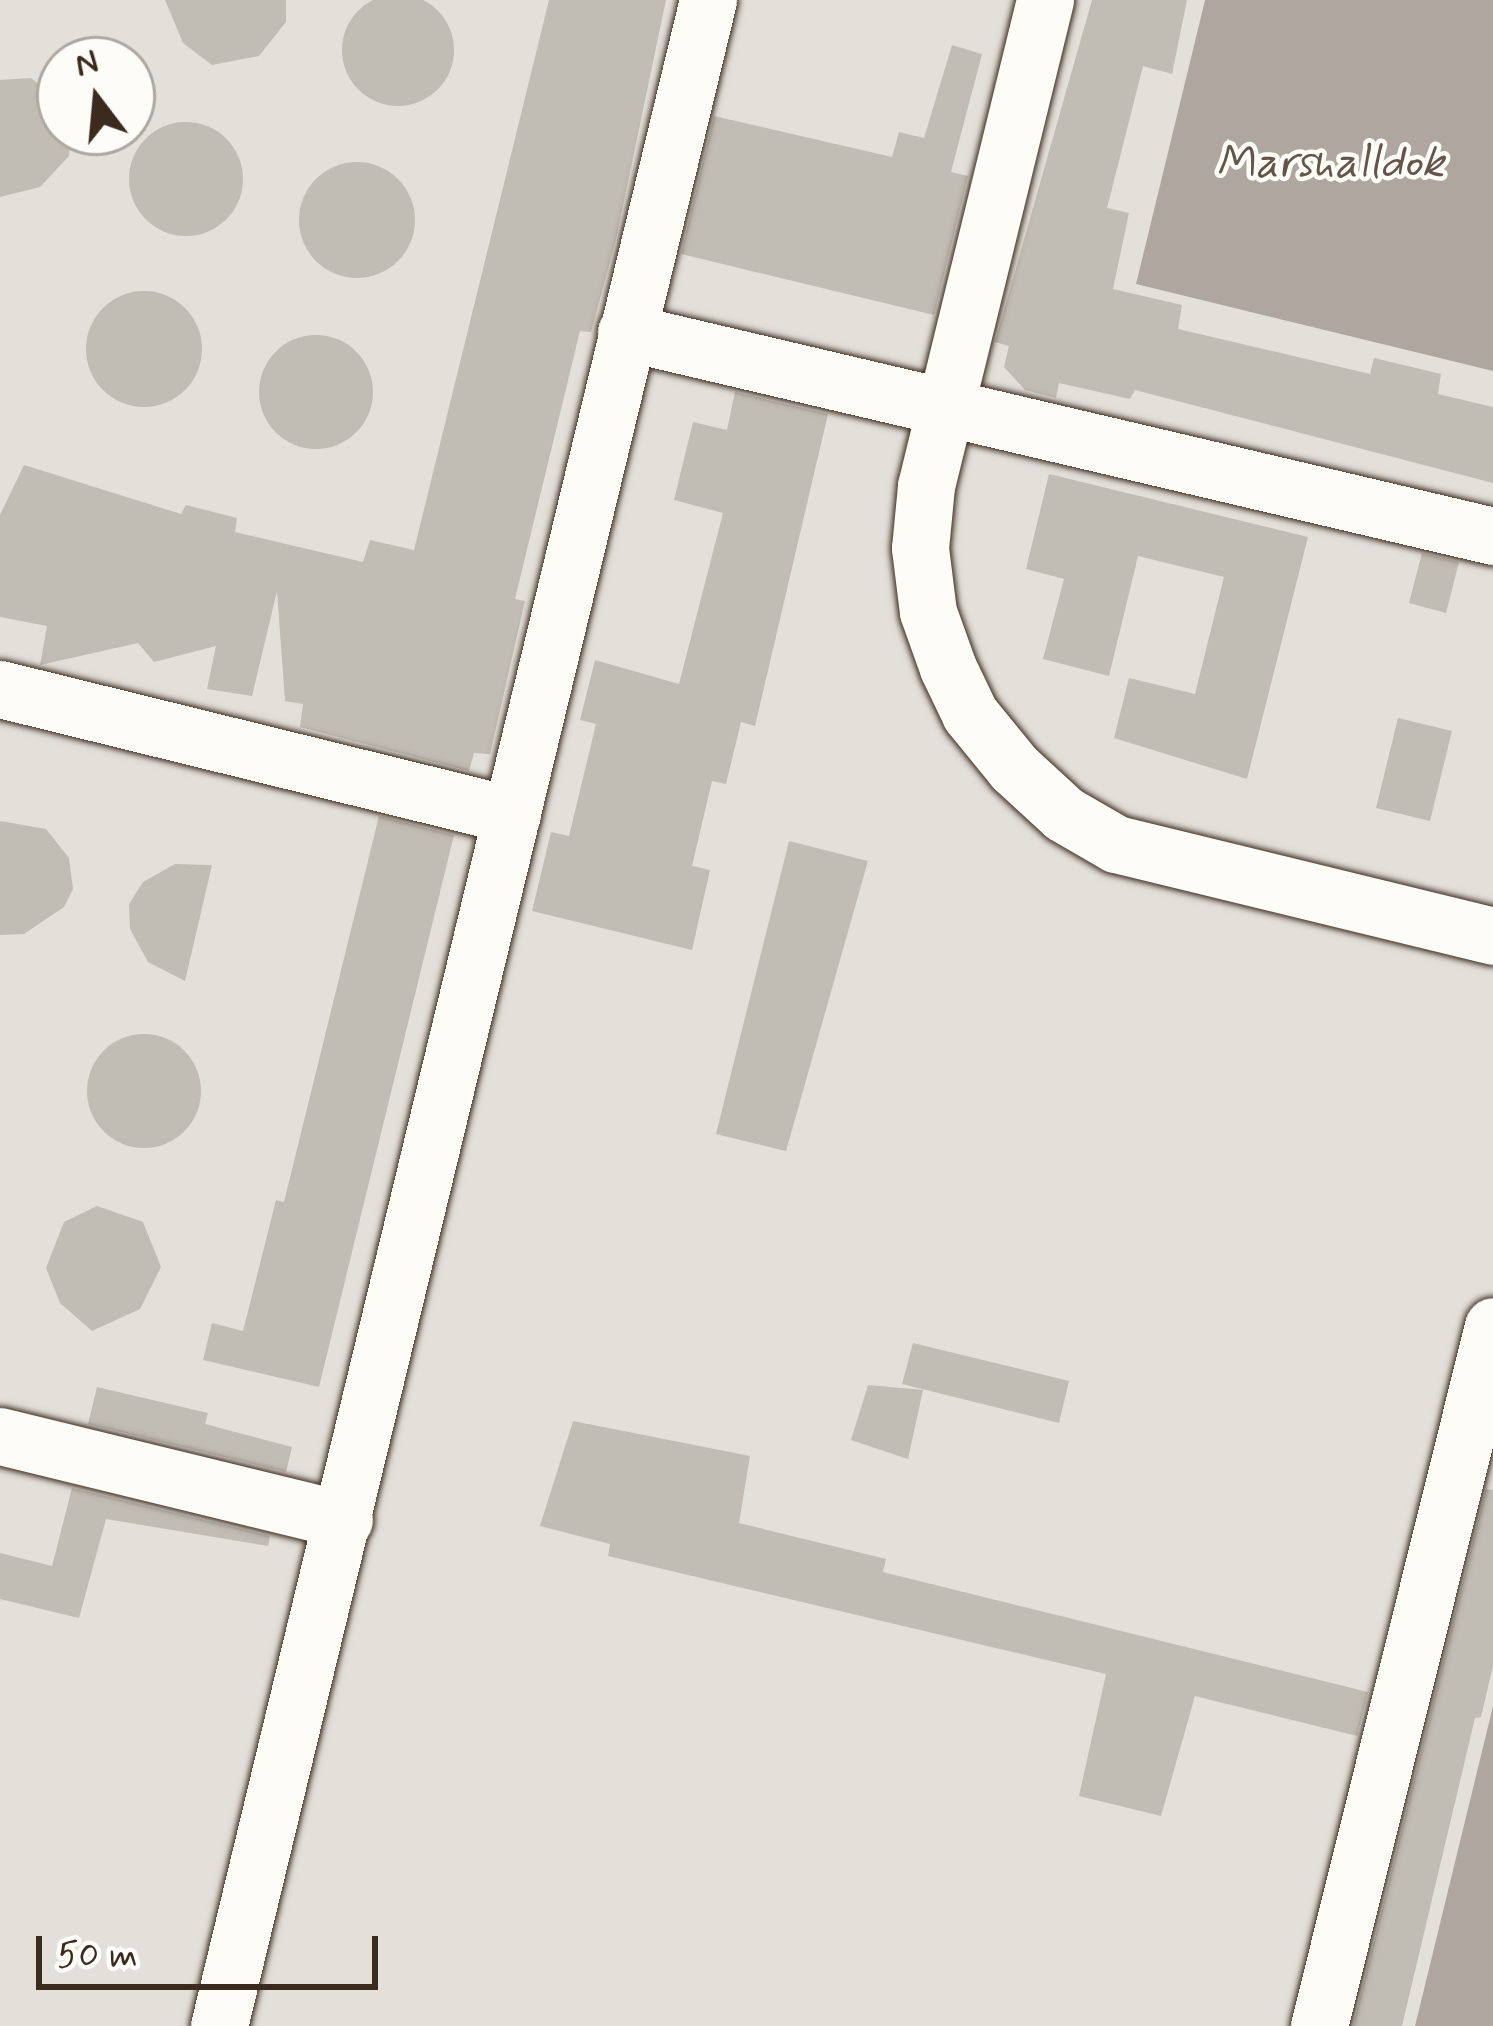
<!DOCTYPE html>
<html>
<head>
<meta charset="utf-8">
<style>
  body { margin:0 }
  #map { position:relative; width:1493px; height:2026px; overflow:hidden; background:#f1efea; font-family:Mynerve,sans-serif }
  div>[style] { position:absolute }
  .built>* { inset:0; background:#e3e0da }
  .water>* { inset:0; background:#aea69f }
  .building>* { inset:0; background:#c1bcb4 }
  .round { border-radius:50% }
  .roads { filter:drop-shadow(0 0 3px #3b2a1e) drop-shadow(0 0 3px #3b2a1e) }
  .minor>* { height:57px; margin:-28.5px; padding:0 28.5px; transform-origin:28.5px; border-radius:28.5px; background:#fdfcf7 }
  span { translate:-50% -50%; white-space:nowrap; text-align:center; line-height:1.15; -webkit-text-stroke:9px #fdfcf7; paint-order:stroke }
  .water-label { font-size:45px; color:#63554b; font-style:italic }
  .north { position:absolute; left:36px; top:36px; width:120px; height:120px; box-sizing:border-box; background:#fdfcf7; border:3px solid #afa8a0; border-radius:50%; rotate:344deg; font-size:33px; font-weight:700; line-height:48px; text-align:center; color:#3b2a1e }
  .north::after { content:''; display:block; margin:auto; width:42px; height:54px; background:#3b2a1e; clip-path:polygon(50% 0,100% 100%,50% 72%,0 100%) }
  .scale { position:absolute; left:36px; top:1936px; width:342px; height:54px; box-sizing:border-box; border:6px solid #3b2a1e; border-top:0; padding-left:15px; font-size:36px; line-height:42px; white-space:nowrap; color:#3b2a1e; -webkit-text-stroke:9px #fdfcf7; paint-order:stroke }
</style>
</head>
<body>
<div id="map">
  <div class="built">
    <div style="clip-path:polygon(evenodd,0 0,1205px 0,1136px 284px,1493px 371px,1493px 1706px,1415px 2026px,0 2026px,0 0,60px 60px,132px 60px,132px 132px,60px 132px,60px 60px)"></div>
  </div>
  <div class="water">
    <div style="clip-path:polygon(1205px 0,1493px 0,1493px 371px,1136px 284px)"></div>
    <div style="clip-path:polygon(1493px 1706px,1493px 2026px,1415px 2026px)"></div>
  </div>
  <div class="building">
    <div class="round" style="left:342px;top:-6px;width:112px;height:112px"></div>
    <div style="clip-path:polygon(165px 0,286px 0,286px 22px,259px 56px,212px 65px,183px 43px)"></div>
    <div style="clip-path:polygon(549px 0,666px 0,616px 239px,591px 332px,580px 331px,515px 599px,525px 601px,490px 754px,474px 753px,469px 771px,300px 727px,303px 704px,285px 701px,277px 591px,252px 696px,207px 689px,216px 646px,154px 662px,138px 643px,40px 665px,47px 626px,0 617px,0 515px,24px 465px,181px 514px,186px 505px,237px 518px,235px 532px,363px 562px,370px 540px,414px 550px)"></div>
    <div style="clip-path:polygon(1092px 0,1187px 0,1172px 74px,1143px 66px,1107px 208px,1129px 213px,1113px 289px,1182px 305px,1178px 329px,1370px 374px,1374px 358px,1441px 374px,1438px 394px,1493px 407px,1493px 483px,1135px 390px,1130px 399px,1059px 383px,1056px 398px,1025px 390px,1004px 367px,1009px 346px,995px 342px)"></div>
    <div style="clip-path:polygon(952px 45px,982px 54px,951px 172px,968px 176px,934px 315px,681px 254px,714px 116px,892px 157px,899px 132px,924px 138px)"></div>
    <div style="clip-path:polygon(31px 78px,60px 101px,60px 132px,71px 132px,69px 156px,40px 187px,0 197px,0 80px)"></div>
    <div class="round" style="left:129px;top:122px;width:114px;height:114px"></div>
    <div class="round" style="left:299px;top:162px;width:116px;height:116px"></div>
    <div class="round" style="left:86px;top:291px;width:116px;height:116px"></div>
    <div class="round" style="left:259px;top:335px;width:114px;height:114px"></div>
    <div style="clip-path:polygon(735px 392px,828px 414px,755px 726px,741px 722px,726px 784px,712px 781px,692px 866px,710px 870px,692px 950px,532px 911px,551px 832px,569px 836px,596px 724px,580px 720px,595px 660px,679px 684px,723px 513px,674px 500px,693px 422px,727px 430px)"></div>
    <div style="clip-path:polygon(1049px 474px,1308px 537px,1247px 779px,1114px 738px,1129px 678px,1195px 694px,1224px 577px,1138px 556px,1109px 676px,1043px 659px,1064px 579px,1026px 569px)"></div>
    <div style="clip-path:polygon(1422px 553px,1459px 562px,1446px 613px,1409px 603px)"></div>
    <div style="clip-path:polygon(1398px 718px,1452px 731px,1430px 821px,1376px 808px)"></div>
    <div style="clip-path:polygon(379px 816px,454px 835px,319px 1387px,203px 1360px,212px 1323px,243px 1331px,276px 1200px,284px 1202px)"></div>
    <div style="clip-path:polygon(0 821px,46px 829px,69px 858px,73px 889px,64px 907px,24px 934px,0 935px)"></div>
    <div style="clip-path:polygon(789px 841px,868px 861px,786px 1151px,716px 1134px)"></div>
    <div style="clip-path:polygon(175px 864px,212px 865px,185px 981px,148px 962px,130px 929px,129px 904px,143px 882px)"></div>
    <div class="round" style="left:87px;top:1034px;width:114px;height:114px"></div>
    <div style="clip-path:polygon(97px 1206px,143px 1222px,161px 1267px,140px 1309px,92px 1331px,60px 1303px,46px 1268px,64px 1222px)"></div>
    <div style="clip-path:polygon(913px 1343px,1069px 1381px,1059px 1423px,902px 1384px)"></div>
    <div style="clip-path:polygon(868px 1385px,923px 1390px,908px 1459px,851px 1440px)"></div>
    <div style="clip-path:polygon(97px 1387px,208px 1413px,205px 1424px,292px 1447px,286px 1472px,88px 1424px)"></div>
    <div style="clip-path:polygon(573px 1421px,750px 1456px,739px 1523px,886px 1559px,883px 1572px,1368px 1692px,1357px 1736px,1195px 1696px,1161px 1816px,1079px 1796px,1106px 1674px,608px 1556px,610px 1544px,540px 1526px)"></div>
    <div style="clip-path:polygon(72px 1488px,270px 1536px,268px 1546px,106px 1519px,79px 1618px,0 1599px,0 1553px,52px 1566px)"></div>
    <div style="clip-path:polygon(1486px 1489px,1493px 1490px,1493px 1666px,1481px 1717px,1475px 1718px,1402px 2026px,1353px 2026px)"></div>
  </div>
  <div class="roads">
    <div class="minor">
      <div style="left:1045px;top:0;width:500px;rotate:103.76deg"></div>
      <div style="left:926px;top:486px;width:62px;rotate:95.5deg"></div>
      <div style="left:920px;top:548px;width:64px;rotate:82.9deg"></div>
      <div style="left:928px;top:612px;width:59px;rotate:70.3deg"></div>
      <div style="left:948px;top:668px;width:51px;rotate:64.4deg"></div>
      <div style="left:970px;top:714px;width:70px;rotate:50.8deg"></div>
      <div style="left:1014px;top:768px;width:68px;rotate:42.6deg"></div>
      <div style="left:1064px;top:814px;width:60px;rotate:30deg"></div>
      <div style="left:1116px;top:844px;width:388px;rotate:13.7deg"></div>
      <div style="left:626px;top:332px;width:891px;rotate:13.24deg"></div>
      <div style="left:0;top:689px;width:527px;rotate:13.83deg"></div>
      <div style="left:0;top:1436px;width:354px;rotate:13.7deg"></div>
      <div style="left:219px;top:2026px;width:2084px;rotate:-76.43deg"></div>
      <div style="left:1319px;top:2026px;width:721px;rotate:-76.04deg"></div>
    </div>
  </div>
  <div class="water-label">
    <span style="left:1330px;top:164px">Marshalldok</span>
  </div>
  <div class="north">N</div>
  <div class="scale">50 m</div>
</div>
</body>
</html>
